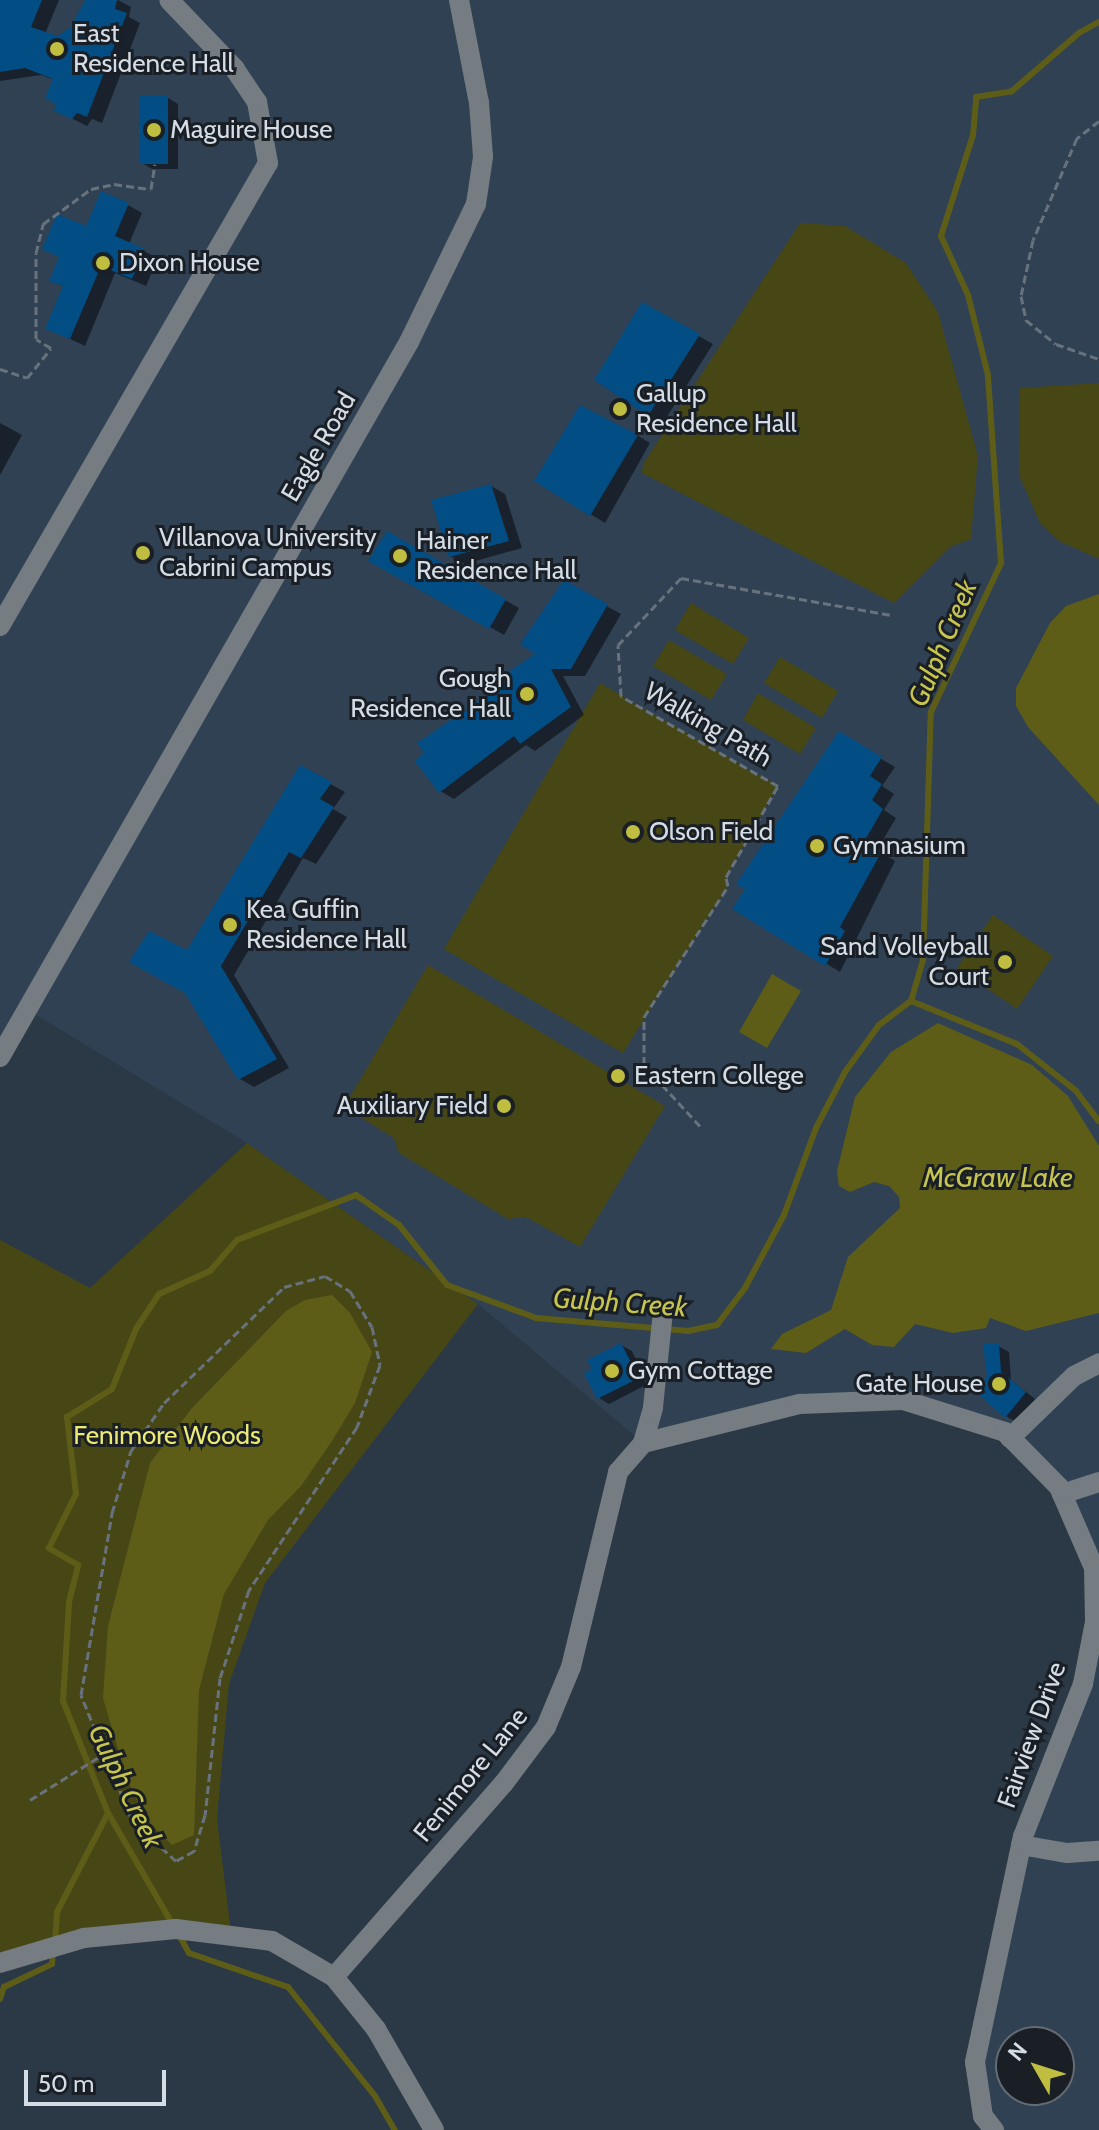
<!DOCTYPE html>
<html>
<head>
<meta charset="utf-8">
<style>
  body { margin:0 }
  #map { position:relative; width:1099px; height:2130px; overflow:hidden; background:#2b3845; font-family:Cabin,sans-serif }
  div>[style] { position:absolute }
  .built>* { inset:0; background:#2f4153 }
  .green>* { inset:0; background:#474716 }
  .water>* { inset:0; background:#5e5d18 }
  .shadow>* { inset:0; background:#0007 }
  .stream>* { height:6px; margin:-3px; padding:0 3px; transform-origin:3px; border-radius:3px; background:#5e5d18 }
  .building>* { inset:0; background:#024d83 }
  .path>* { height:3px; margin-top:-1.5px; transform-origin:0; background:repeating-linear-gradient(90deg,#67727d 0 8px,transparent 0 12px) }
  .minor>* { height:20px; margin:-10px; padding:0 10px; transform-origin:10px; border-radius:10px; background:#757c82 }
  .dots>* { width:22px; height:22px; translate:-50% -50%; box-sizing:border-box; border:4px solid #191f25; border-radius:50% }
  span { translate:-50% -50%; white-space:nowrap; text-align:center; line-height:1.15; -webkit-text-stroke:6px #191f25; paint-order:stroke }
  .poi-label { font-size:26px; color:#d4dde5 }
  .left { translate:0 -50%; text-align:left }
  .right { translate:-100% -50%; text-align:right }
  .street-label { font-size:26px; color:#d4dde5 }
  .park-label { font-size:26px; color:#ecea74 }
  .water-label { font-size:28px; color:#c7c54d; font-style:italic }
  .north { position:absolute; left:995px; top:2026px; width:80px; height:80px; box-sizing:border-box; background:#191f25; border:2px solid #646b72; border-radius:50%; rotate:309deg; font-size:22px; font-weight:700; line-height:32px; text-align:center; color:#d4dde5 }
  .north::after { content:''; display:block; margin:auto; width:28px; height:36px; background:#c0be40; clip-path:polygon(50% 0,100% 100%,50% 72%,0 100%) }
  .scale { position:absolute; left:24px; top:2070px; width:142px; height:36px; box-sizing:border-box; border:4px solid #d4dde5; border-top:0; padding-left:10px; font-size:24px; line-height:28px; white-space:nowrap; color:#d4dde5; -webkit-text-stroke:6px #191f25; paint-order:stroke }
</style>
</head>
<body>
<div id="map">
  <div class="built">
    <div style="clip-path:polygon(evenodd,0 0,1099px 0,1099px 2130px,1003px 2130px,994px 2115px,979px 2052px,1023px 1836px,1083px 1684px,1094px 1568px,1059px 1487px,1005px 1432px,903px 1400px,800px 1404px,643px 1443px,478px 1304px,247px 1143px,28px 1010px,0 1058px,0 0,1011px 2042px,1059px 2042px,1059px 2090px,1011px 2090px,1011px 2042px)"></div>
  </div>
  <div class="green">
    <div style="clip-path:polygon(800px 223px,845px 226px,906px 263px,938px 312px,978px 456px,971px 539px,950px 547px,894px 603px,642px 473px,643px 464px)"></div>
    <div style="clip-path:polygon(1099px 383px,1099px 559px,1059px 541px,1040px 523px,1019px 475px,1020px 388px)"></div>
    <div style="clip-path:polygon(691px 603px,749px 638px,733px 664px,675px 630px)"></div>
    <div style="clip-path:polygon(669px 640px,727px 674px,711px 700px,653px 666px)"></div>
    <div style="clip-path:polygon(780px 657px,838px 691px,822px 718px,764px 683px)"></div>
    <div style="clip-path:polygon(600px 683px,778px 786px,726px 877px,728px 886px,623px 1053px,444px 949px)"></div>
    <div style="clip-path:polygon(758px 693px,816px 728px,800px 754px,743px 720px)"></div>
    <div style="clip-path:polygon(993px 915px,1053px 956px,1017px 1009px,957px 968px)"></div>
    <div style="clip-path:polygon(428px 965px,665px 1106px,580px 1247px,526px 1217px,508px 1219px,399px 1153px,394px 1138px,344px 1107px)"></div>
    <div style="clip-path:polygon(247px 1143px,478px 1304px,265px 1583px,229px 1684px,217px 1819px,231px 1932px,176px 1929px,0 1963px,0 1240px,90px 1288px)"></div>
  </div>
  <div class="water">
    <div style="clip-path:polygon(1099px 594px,1099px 805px,1028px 727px,1016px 706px,1016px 688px,1050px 623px,1066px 606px)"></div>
    <div style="clip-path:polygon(772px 974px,801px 991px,767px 1048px,739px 1032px)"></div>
    <div style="clip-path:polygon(938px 1023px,1032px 1065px,1068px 1096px,1099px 1146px,1099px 1313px,1026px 1331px,990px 1318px,986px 1328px,953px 1333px,915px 1324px,894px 1347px,872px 1345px,845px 1329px,806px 1353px,771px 1349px,782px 1334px,831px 1310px,848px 1257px,900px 1208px,899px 1197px,889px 1186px,874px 1182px,850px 1192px,839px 1186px,837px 1171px,855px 1097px,891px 1052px)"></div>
    <div style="clip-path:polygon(332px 1295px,350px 1313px,372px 1352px,355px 1403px,332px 1441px,301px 1486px,268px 1520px,224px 1594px,199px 1690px,194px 1835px,172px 1845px,146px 1819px,127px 1779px,103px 1698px,108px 1626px,150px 1463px,192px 1408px,286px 1311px,305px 1300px)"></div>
  </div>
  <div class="shadow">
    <div style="clip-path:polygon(0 0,59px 0,45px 34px,58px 38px,73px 28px,87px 0,118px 0,131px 7px,129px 17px,140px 23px,102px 123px,92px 119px,87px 126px,71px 118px,55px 80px,41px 75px,0 81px)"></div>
    <div style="clip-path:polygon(168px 98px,178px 104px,178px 169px,152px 169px,142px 163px)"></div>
    <div style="clip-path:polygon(128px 205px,142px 213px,129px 244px,158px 258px,146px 286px,115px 273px,85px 346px,47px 328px,64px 287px,51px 280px,87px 228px)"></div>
    <div style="clip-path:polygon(643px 305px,713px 344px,663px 423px,597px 380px)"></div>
    <div style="clip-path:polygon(0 423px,22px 435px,0 475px)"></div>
    <div style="clip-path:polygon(637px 435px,650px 443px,605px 523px,537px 481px)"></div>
    <div style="clip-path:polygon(491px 486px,505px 494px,522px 548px,465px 564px,450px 556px)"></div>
    <div style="clip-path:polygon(388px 534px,519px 608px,504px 635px,370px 560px)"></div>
    <div style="clip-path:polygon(565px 583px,621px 614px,585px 676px,563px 676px,584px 715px,535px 751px,526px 745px,454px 799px,440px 791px,509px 682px,539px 654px)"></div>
    <div style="clip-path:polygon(839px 734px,895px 767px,882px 786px,894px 794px,884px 810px,896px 818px,877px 850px,895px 861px,840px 972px,735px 908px)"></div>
    <div style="clip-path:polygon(301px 768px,345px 792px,333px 809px,347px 817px,316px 864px,303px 858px,234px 975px,289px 1068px,254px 1087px,240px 1079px,188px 953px)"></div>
    <div style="clip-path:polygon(621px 1345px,632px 1351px,648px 1384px,609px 1404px,599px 1398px)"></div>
    <div style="clip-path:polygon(998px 1346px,1009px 1352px,1011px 1380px,1035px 1399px,1016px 1422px,1006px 1416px,989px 1377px)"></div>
  </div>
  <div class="stream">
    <div style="left:911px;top:1001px;width:114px;rotate:22.1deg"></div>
    <div style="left:1017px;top:1044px;width:75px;rotate:38.5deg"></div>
    <div style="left:1076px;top:1091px;width:38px;rotate:53deg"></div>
    <div style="left:173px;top:1925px;width:129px;rotate:-120.1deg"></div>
    <div style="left:108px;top:1813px;width:121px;rotate:-111.9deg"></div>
    <div style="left:63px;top:1701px;width:99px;rotate:-86.5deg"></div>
    <div style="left:69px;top:1602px;width:38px;rotate:-76deg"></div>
    <div style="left:78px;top:1565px;width:34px;rotate:-150deg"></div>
    <div style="left:49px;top:1548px;width:60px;rotate:-63.4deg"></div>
    <div style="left:76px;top:1494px;width:78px;rotate:-96.7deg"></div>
    <div style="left:67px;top:1417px;width:53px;rotate:-31.9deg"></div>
    <div style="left:112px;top:1389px;width:65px;rotate:-68.2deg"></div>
    <div style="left:136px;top:1329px;width:42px;rotate:-56.7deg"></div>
    <div style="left:159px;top:1294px;width:56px;rotate:-24.3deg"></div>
    <div style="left:210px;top:1271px;width:41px;rotate:-48.9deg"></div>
    <div style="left:237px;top:1240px;width:127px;rotate:-20.7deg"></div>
    <div style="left:356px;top:1195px;width:52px;rotate:34.9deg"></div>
    <div style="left:399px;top:1225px;width:77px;rotate:51.3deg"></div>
    <div style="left:447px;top:1285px;width:95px;rotate:20.3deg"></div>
    <div style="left:536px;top:1318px;width:153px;rotate:4.9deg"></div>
    <div style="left:688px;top:1331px;width:30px;rotate:-12deg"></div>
    <div style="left:717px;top:1325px;width:46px;rotate:-52.9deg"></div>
    <div style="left:745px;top:1288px;width:83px;rotate:-61.9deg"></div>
    <div style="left:784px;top:1215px;width:93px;rotate:-69.8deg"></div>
    <div style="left:816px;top:1128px;width:63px;rotate:-62.6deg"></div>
    <div style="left:845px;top:1072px;width:58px;rotate:-54.1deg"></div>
    <div style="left:879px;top:1025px;width:40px;rotate:-37deg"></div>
    <div style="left:911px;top:1001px;width:43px;rotate:-73.7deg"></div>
    <div style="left:923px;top:960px;width:248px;rotate:-88.2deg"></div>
    <div style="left:931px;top:712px;width:165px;rotate:-64.8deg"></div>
    <div style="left:1001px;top:563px;width:188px;rotate:-94deg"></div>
    <div style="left:988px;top:375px;width:82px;rotate:-104deg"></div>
    <div style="left:968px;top:295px;width:65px;rotate:-114.6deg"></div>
    <div style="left:941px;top:236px;width:106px;rotate:-72.4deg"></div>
    <div style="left:973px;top:135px;width:38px;rotate:-85deg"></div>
    <div style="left:976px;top:97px;width:36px;rotate:-9deg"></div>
    <div style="left:1012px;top:91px;width:89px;rotate:-40.9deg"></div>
    <div style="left:1079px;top:33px;width:23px;rotate:-29deg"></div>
    <div style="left:179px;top:1935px;width:21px;rotate:61deg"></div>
    <div style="left:189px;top:1953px;width:105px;rotate:19deg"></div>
    <div style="left:288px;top:1987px;width:139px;rotate:51.4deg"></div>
    <div style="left:375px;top:2096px;width:39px;rotate:60deg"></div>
    <div style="left:55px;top:1942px;width:30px;rotate:-86deg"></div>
    <div style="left:57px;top:1912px;width:111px;rotate:-62.7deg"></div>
    <div style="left:0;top:1999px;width:13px;rotate:-72deg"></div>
    <div style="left:4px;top:1987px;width:53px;rotate:-25.6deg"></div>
    <div style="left:52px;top:1964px;width:11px;rotate:-85deg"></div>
  </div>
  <div class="building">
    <div style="clip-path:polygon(0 0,42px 0,31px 27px,58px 36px,71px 27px,85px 0,117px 0,115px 9px,127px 13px,87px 117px,77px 113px,72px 119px,54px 111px,56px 104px,45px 98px,53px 79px,25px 68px,0 72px)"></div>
    <div style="clip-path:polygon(140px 96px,168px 96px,168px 164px,140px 164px)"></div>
    <div style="clip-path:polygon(101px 191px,129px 203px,115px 236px,145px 249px,132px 279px,101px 266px,70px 339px,45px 329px,63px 286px,49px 281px,59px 257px,42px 249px,57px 214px,86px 226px)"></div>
    <div style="clip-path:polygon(642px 302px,700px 334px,648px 416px,594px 380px)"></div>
    <div style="clip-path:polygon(580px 405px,638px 435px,590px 516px,534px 481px)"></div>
    <div style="clip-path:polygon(491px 484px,509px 541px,449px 557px,431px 500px)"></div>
    <div style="clip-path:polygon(387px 531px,506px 599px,489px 629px,368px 561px)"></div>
    <div style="clip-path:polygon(564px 580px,608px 604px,571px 669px,551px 669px,571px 707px,520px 744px,514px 736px,439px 793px,415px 761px,424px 753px,417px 743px,507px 682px,505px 674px,535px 654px,520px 644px)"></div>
    <div style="clip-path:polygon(839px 731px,882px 757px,870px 776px,882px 784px,872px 800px,883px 809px,865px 840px,882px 851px,840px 927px,845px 931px,825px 966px,732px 909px,745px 889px,736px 884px)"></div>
    <div style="clip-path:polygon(300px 765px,332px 782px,320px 799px,334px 807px,301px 858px,289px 852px,221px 966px,277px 1059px,238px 1080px,185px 993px,129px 962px,149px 931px,187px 950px)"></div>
    <div style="clip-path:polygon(621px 1343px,639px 1378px,597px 1399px,584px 1373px,592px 1369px,587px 1360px)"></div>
    <div style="clip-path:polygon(983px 1344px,999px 1344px,1001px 1372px,1026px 1392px,1005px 1418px,976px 1392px,987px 1376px)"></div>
  </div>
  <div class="path">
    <div style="left:1099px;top:121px;width:28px;rotate:142deg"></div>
    <div style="left:1077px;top:138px;width:111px;rotate:113.3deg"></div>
    <div style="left:1033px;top:240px;width:57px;rotate:102.1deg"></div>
    <div style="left:1021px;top:296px;width:25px;rotate:78deg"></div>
    <div style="left:1026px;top:320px;width:38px;rotate:39deg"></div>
    <div style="left:1056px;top:344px;width:46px;rotate:19.2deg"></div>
    <div style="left:0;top:369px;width:28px;rotate:18deg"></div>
    <div style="left:27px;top:378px;width:38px;rotate:-51deg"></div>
    <div style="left:51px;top:348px;width:17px;rotate:-149deg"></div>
    <div style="left:36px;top:339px;width:86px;rotate:-90deg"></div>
    <div style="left:36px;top:253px;width:30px;rotate:-76deg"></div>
    <div style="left:43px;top:224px;width:59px;rotate:-36.1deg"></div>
    <div style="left:91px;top:189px;width:24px;rotate:-12deg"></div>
    <div style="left:114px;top:184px;width:37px;rotate:8deg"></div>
    <div style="left:151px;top:189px;width:25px;rotate:-81deg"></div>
    <div style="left:700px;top:1126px;width:83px;rotate:-132.6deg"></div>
    <div style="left:644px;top:1065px;width:48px;rotate:-90deg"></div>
    <div style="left:644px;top:1017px;width:156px;rotate:-57.3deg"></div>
    <div style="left:728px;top:886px;width:9px;rotate:-103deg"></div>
    <div style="left:726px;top:877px;width:105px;rotate:-60.3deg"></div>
    <div style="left:778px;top:786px;width:181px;rotate:-150.2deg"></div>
    <div style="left:621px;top:696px;width:51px;rotate:-93.4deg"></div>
    <div style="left:618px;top:645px;width:92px;rotate:-46.8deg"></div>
    <div style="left:681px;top:578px;width:212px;rotate:10deg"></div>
    <div style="left:325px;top:1276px;width:29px;rotate:31deg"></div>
    <div style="left:350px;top:1291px;width:42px;rotate:58.6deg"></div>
    <div style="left:372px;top:1327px;width:39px;rotate:78deg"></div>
    <div style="left:380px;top:1365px;width:66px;rotate:110.4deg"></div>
    <div style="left:357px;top:1427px;width:196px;rotate:123.5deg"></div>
    <div style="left:249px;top:1590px;width:93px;rotate:108.2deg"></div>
    <div style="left:220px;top:1678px;width:138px;rotate:96.2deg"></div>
    <div style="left:205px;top:1815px;width:38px;rotate:107deg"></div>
    <div style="left:194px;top:1851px;width:21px;rotate:151deg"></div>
    <div style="left:176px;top:1861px;width:60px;rotate:-137deg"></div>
    <div style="left:132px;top:1820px;width:135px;rotate:-112.2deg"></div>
    <div style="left:81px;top:1695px;width:185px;rotate:-80.3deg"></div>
    <div style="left:112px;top:1513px;width:65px;rotate:-73deg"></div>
    <div style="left:131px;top:1451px;width:58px;rotate:-55.5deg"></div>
    <div style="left:164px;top:1403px;width:167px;rotate:-44deg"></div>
    <div style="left:284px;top:1287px;width:42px;rotate:-15deg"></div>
    <div style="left:30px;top:1800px;width:85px;rotate:-32deg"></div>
  </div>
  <div class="minor">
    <div style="left:0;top:626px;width:535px;rotate:-59.94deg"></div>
    <div style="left:268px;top:163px;width:62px;rotate:-100.2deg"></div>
    <div style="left:257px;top:102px;width:40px;rotate:-124deg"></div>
    <div style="left:235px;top:69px;width:95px;rotate:-133.7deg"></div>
    <div style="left:0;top:1057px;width:824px;rotate:-60.23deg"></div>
    <div style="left:409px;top:342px;width:153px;rotate:-64.1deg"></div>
    <div style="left:476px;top:204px;width:48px;rotate:-81.5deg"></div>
    <div style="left:483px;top:157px;width:54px;rotate:-94.2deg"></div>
    <div style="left:479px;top:103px;width:105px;rotate:-101deg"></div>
    <div style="left:1010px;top:1438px;width:89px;rotate:-44.1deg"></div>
    <div style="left:1074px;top:1376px;width:28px;rotate:-27deg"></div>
    <div style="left:643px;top:1443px;width:162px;rotate:-14deg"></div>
    <div style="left:800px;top:1404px;width:103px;rotate:-2.2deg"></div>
    <div style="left:903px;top:1400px;width:107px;rotate:17.4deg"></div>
    <div style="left:1005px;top:1432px;width:77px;rotate:45.5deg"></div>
    <div style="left:1059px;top:1487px;width:88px;rotate:66.6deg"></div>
    <div style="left:1094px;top:1568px;width:54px;rotate:88.9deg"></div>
    <div style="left:1095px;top:1622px;width:63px;rotate:101deg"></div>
    <div style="left:1083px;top:1684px;width:163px;rotate:111.5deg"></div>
    <div style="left:1023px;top:1836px;width:231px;rotate:102deg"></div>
    <div style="left:975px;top:2062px;width:55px;rotate:81.6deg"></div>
    <div style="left:983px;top:2116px;width:18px;rotate:52deg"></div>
    <div style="left:1062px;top:1494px;width:39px;rotate:-18deg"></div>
    <div style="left:1021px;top:1845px;width:47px;rotate:9.9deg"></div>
    <div style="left:1067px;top:1853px;width:32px;rotate:-4deg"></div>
    <div style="left:0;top:1963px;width:88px;rotate:-16.6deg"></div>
    <div style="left:84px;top:1938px;width:92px;rotate:-5.6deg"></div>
    <div style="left:176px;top:1929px;width:97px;rotate:7.1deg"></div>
    <div style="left:272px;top:1941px;width:72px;rotate:30.1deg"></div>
    <div style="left:334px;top:1977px;width:67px;rotate:51.1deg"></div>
    <div style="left:376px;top:2029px;width:116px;rotate:60.1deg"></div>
    <div style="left:334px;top:1977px;width:258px;rotate:-48.8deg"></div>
    <div style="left:504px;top:1783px;width:70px;rotate:-53.1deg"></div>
    <div style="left:546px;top:1727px;width:65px;rotate:-67.4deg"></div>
    <div style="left:571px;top:1667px;width:201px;rotate:-76.4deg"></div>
    <div style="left:618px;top:1472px;width:38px;rotate:-49deg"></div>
    <div style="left:643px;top:1443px;width:37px;rotate:-74deg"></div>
    <div style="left:653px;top:1407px;width:96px;rotate:-84deg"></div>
  </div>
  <div class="dots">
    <div style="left:57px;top:49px;background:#c0be40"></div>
    <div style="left:154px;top:130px;background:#c0be40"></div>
    <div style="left:103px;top:263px;background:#c0be40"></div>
    <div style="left:620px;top:409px;background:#c0be40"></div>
    <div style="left:143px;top:553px;background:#c0be40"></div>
    <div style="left:400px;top:556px;background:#c0be40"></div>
    <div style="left:527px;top:694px;background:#c0be40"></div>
    <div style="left:633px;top:832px;background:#c0be40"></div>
    <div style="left:817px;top:846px;background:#c0be40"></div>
    <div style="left:230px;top:925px;background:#c0be40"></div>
    <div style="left:1005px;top:962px;background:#c0be40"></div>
    <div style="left:618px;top:1076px;background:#c0be40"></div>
    <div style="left:504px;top:1106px;background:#c0be40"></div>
    <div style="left:612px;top:1371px;background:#c0be40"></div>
    <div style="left:999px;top:1384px;background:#c0be40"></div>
  </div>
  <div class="poi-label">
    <span class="left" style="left:73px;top:49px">East<br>Residence Hall</span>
    <span class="left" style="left:170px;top:130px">Maguire House</span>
    <span class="left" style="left:119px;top:263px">Dixon House</span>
    <span class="left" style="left:636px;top:409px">Gallup<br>Residence Hall</span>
    <span class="left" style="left:159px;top:553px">Villanova University<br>Cabrini Campus</span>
    <span class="left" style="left:416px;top:556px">Hainer<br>Residence Hall</span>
    <span class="right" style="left:511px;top:694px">Gough<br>Residence Hall</span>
    <span class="left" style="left:649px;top:832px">Olson Field</span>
    <span class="left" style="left:833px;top:846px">Gymnasium</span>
    <span class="left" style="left:246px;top:925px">Kea Guffin<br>Residence Hall</span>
    <span class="right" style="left:989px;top:962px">Sand Volleyball<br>Court</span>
    <span class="left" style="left:634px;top:1076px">Eastern College</span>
    <span class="right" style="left:488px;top:1106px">Auxiliary Field</span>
    <span class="left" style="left:628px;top:1371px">Gym Cottage</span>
    <span class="right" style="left:983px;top:1384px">Gate House</span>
  </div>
  <div class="street-label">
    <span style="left:319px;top:447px;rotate:-60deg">Eagle Road</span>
    <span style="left:708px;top:725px;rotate:30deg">Walking Path</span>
    <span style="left:1032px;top:1735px;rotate:-70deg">Fairview Drive</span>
    <span style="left:471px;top:1775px;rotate:-51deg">Fenimore Lane</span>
  </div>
  <div class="park-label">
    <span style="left:167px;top:1436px">Fenimore Woods</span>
  </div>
  <div class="water-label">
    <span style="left:942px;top:643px;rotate:-67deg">Gulph Creek</span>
    <span style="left:998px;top:1177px">McGraw Lake</span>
    <span style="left:620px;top:1302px;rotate:4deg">Gulph Creek</span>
    <span style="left:126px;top:1786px;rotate:64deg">Gulph Creek</span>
  </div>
  <div class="north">N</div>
  <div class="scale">50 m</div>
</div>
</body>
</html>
